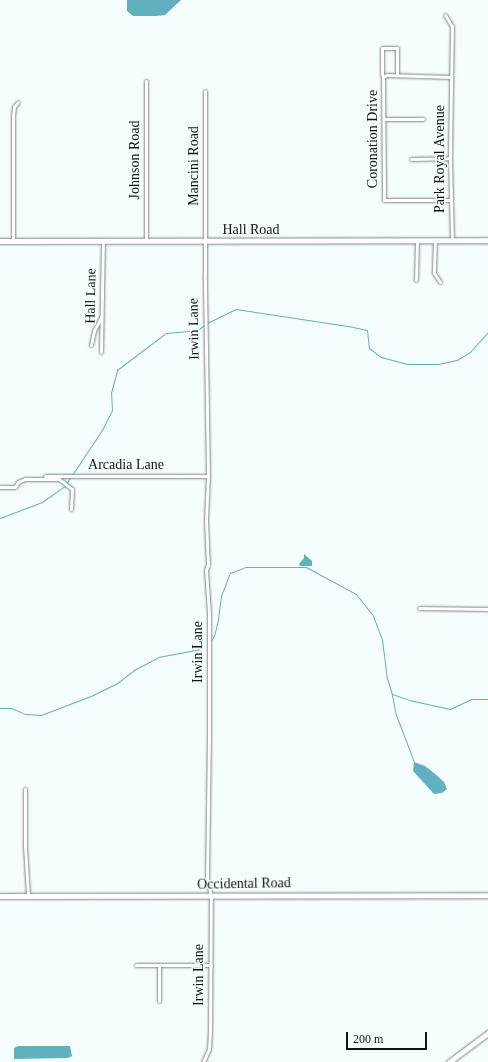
<!DOCTYPE html>
<html>
<head>
<meta charset="utf-8">
<style>
  body { margin:0 }
  #map { position:relative; width:488px; height:1062px; overflow:hidden; background:#f6fdfe; font-family:Georgia,serif }
  div>[style] { position:absolute }
  .water>* { inset:0; background:#60b0bf }
  .stream>* { height:1px; margin:-0.5px; padding:0 0.5px; transform-origin:0.5px; border-radius:0.5px; background:#60b0bf }
  .roads { filter:drop-shadow(0 0 1px #7a8587) drop-shadow(0 0 1px #7a8587) }
  .street>* { height:3px; margin:-1.5px; padding:0 1.5px; transform-origin:1.5px; border-radius:1.5px; background:#fff }
  .secondary>* { height:4.5px; margin:-2.25px; padding:0 2.25px; transform-origin:2.25px; border-radius:2.25px; background:#fff }
  .primary>* { height:5px; margin:-2.5px; padding:0 2.5px; transform-origin:2.5px; border-radius:2.5px; background:#fff }
  span { translate:-50% -50%; white-space:nowrap; text-align:center; line-height:1.15; -webkit-text-stroke:3px #f6fdfe; paint-order:stroke }
  .street-label { font-size:14px; color:#101415 }
  .scale { position:absolute; left:346px; top:1032px; width:81px; height:18px; box-sizing:border-box; border:2px solid #101415; border-top:0; padding-left:5px; font-size:12px; line-height:14px; white-space:nowrap; color:#101415; -webkit-text-stroke:3px #f6fdfe; paint-order:stroke }
</style>
</head>
<body>
<div id="map">
  <div class="water">
    <div style="clip-path:polygon(127px 0,181px 0,165px 15px,156px 16px,133px 16px,127px 11px)"></div>
    <div style="clip-path:polygon(304px 554px,312px 561px,312px 566px,300px 566px,299px 564px,304px 558px)"></div>
    <div style="clip-path:polygon(414px 762px,425px 766px,434px 773px,444px 782px,447px 789px,442px 793px,434px 794px,413px 771px)"></div>
    <div style="clip-path:polygon(18px 1046px,70px 1046px,72px 1056px,68px 1058px,14px 1059px,14px 1048px)"></div>
  </div>
  <div class="stream">
    <div style="left:207px;top:323px;width:32px;rotate:-26deg"></div>
    <div style="left:236px;top:309px;width:118px;rotate:8.7deg"></div>
    <div style="left:353px;top:327px;width:14px;rotate:12deg"></div>
    <div style="left:367px;top:330px;width:18px;rotate:84deg"></div>
    <div style="left:369px;top:348px;width:15px;rotate:37deg"></div>
    <div style="left:381px;top:357px;width:27px;rotate:15deg"></div>
    <div style="left:407px;top:364px;width:31px"></div>
    <div style="left:438px;top:364px;width:19px;rotate:-12deg"></div>
    <div style="left:457px;top:360px;width:15px;rotate:-32deg"></div>
    <div style="left:470px;top:352px;width:27px;rotate:-48deg"></div>
    <div style="left:72px;top:475px;width:54px;rotate:-56.3deg"></div>
    <div style="left:102px;top:430px;width:22px;rotate:-63deg"></div>
    <div style="left:112px;top:410px;width:17px;rotate:-93deg"></div>
    <div style="left:111px;top:393px;width:24px;rotate:-75deg"></div>
    <div style="left:117px;top:370px;width:61px;rotate:-37.1deg"></div>
    <div style="left:166px;top:333px;width:32px;rotate:-5deg"></div>
    <div style="left:198px;top:330px;width:8px;rotate:-40deg"></div>
    <div style="left:67px;top:483px;width:7px;rotate:-63deg"></div>
    <div style="left:0;top:518px;width:45px;rotate:-20.9deg"></div>
    <div style="left:42px;top:502px;width:28px;rotate:-35deg"></div>
    <div style="left:211px;top:640px;width:5px;rotate:-53deg"></div>
    <div style="left:214px;top:636px;width:16px;rotate:-76deg"></div>
    <div style="left:218px;top:620px;width:24px;rotate:-83deg"></div>
    <div style="left:221px;top:596px;width:25px;rotate:-69deg"></div>
    <div style="left:230px;top:573px;width:17px;rotate:-21deg"></div>
    <div style="left:246px;top:567px;width:60px"></div>
    <div style="left:306px;top:567px;width:57px;rotate:28.4deg"></div>
    <div style="left:356px;top:594px;width:28px;rotate:52deg"></div>
    <div style="left:373px;top:616px;width:25px;rotate:69deg"></div>
    <div style="left:382px;top:639px;width:39px;rotate:83deg"></div>
    <div style="left:387px;top:678px;width:17px;rotate:73deg"></div>
    <div style="left:392px;top:694px;width:18px;rotate:19deg"></div>
    <div style="left:409px;top:700px;width:42px;rotate:12.4deg"></div>
    <div style="left:450px;top:709px;width:23px;rotate:-25deg"></div>
    <div style="left:471px;top:699px;width:17px"></div>
    <div style="left:392px;top:695px;width:20px;rotate:79deg"></div>
    <div style="left:396px;top:715px;width:50px;rotate:69deg"></div>
    <div style="left:0;top:708px;width:11px"></div>
    <div style="left:11px;top:708px;width:15px;rotate:23deg"></div>
    <div style="left:25px;top:714px;width:16px;rotate:4deg"></div>
    <div style="left:41px;top:715px;width:56px;rotate:-21deg"></div>
    <div style="left:93px;top:695px;width:25px;rotate:-26deg"></div>
    <div style="left:116px;top:684px;width:23px;rotate:-38deg"></div>
    <div style="left:134px;top:670px;width:27px;rotate:-28deg"></div>
    <div style="left:158px;top:657px;width:44px;rotate:-10.5deg"></div>
  </div>
  <div class="roads">
    <div class="street">
      <div style="left:445px;top:15px;width:13px;rotate:58deg"></div>
      <div style="left:452px;top:26px;width:132px;rotate:90.9deg"></div>
      <div style="left:450px;top:158px;width:82px;rotate:88.6deg"></div>
      <div style="left:397px;top:75px;width:27px;rotate:-90deg"></div>
      <div style="left:397px;top:48px;width:15px;rotate:180deg"></div>
      <div style="left:382px;top:48px;width:25px;rotate:90deg"></div>
      <div style="left:382px;top:73px;width:4px;rotate:76deg"></div>
      <div style="left:383px;top:77px;width:123px;rotate:89.5deg"></div>
      <div style="left:384px;top:200px;width:67px"></div>
      <div style="left:383px;top:77px;width:4px;rotate:-27deg"></div>
      <div style="left:387px;top:75px;width:64px;rotate:1.8deg"></div>
      <div style="left:146px;top:81px;width:159px;rotate:90deg"></div>
      <div style="left:384px;top:119px;width:39px"></div>
      <div style="left:411px;top:159px;width:39px;rotate:-1deg"></div>
      <div style="left:435px;top:240px;width:33px;rotate:92deg"></div>
      <div style="left:434px;top:273px;width:11px;rotate:56deg"></div>
      <div style="left:13px;top:241px;width:125px;rotate:-90deg"></div>
      <div style="left:13px;top:116px;width:9px;rotate:-84deg"></div>
      <div style="left:14px;top:107px;width:6px;rotate:-51deg"></div>
      <div style="left:416px;top:280px;width:40px;rotate:-88.6deg"></div>
      <div style="left:91px;top:345px;width:14px;rotate:-78deg"></div>
      <div style="left:94px;top:331px;width:16px;rotate:-63deg"></div>
      <div style="left:101px;top:352px;width:112px;rotate:-89deg"></div>
      <div style="left:45px;top:476px;width:163px"></div>
      <div style="left:0;top:487px;width:15px"></div>
      <div style="left:15px;top:487px;width:6px;rotate:-59deg"></div>
      <div style="left:18px;top:482px;width:8px;rotate:-23deg"></div>
      <div style="left:25px;top:479px;width:34px"></div>
      <div style="left:59px;top:479px;width:16px;rotate:38deg"></div>
      <div style="left:72px;top:489px;width:20px;rotate:93deg"></div>
      <div style="left:419px;top:608px;width:69px;rotate:0.8deg"></div>
      <div style="left:25px;top:789px;width:57px;rotate:90deg"></div>
      <div style="left:25px;top:846px;width:49px;rotate:86.5deg"></div>
      <div style="left:136px;top:965px;width:75px"></div>
      <div style="left:159px;top:1001px;width:36px;rotate:-90deg"></div>
      <div style="left:203px;top:1062px;width:14px;rotate:-65deg"></div>
      <div style="left:209px;top:1049px;width:17px;rotate:-87deg"></div>
      <div style="left:210px;top:1032px;width:136px;rotate:-89.6deg"></div>
      <div style="left:211px;top:896px;width:18px;rotate:-103deg"></div>
      <div style="left:207px;top:878px;width:136px;rotate:-89.2deg"></div>
      <div style="left:209px;top:742px;width:129px;rotate:-90deg"></div>
      <div style="left:209px;top:613px;width:43px;rotate:-94deg"></div>
      <div style="left:206px;top:570px;width:5px;rotate:-68deg"></div>
      <div style="left:208px;top:565px;width:44px;rotate:-92.6deg"></div>
      <div style="left:206px;top:521px;width:45px;rotate:-87.5deg"></div>
      <div style="left:208px;top:476px;width:202px;rotate:-90.9deg"></div>
      <div style="left:205px;top:274px;width:183px;rotate:-90deg"></div>
    </div>
    <div class="secondary">
      <div style="left:0;top:241px;width:488px;rotate:-0.1deg"></div>
      <div style="left:0;top:896px;width:488px;rotate:-0.1deg"></div>
    </div>
    <div class="primary">
      <div style="left:449px;top:1062px;width:49px;rotate:-36.6deg"></div>
    </div>
  </div>
  <div class="street-label">
    <span style="left:373px;top:139px;rotate:-90deg">Coronation Drive</span>
    <span style="left:440px;top:159px;rotate:-90deg">Park Royal Avenue</span>
    <span style="left:135px;top:160px;rotate:-90deg">Johnson Road</span>
    <span style="left:194px;top:166px;rotate:-90deg">Mancini Road</span>
    <span style="left:251px;top:230px">Hall Road</span>
    <span style="left:91px;top:296px;rotate:-89deg">Hall Lane</span>
    <span style="left:194px;top:329px;rotate:-91deg">Irwin Lane</span>
    <span style="left:126px;top:465px">Arcadia Lane</span>
    <span style="left:198px;top:652px;rotate:-90deg">Irwin Lane</span>
    <span style="left:244px;top:884px;rotate:-1deg">Occidental Road</span>
    <span style="left:199px;top:975px;rotate:-90deg">Irwin Lane</span>
  </div>
  <div class="scale">200 m</div>
</div>
</body>
</html>
